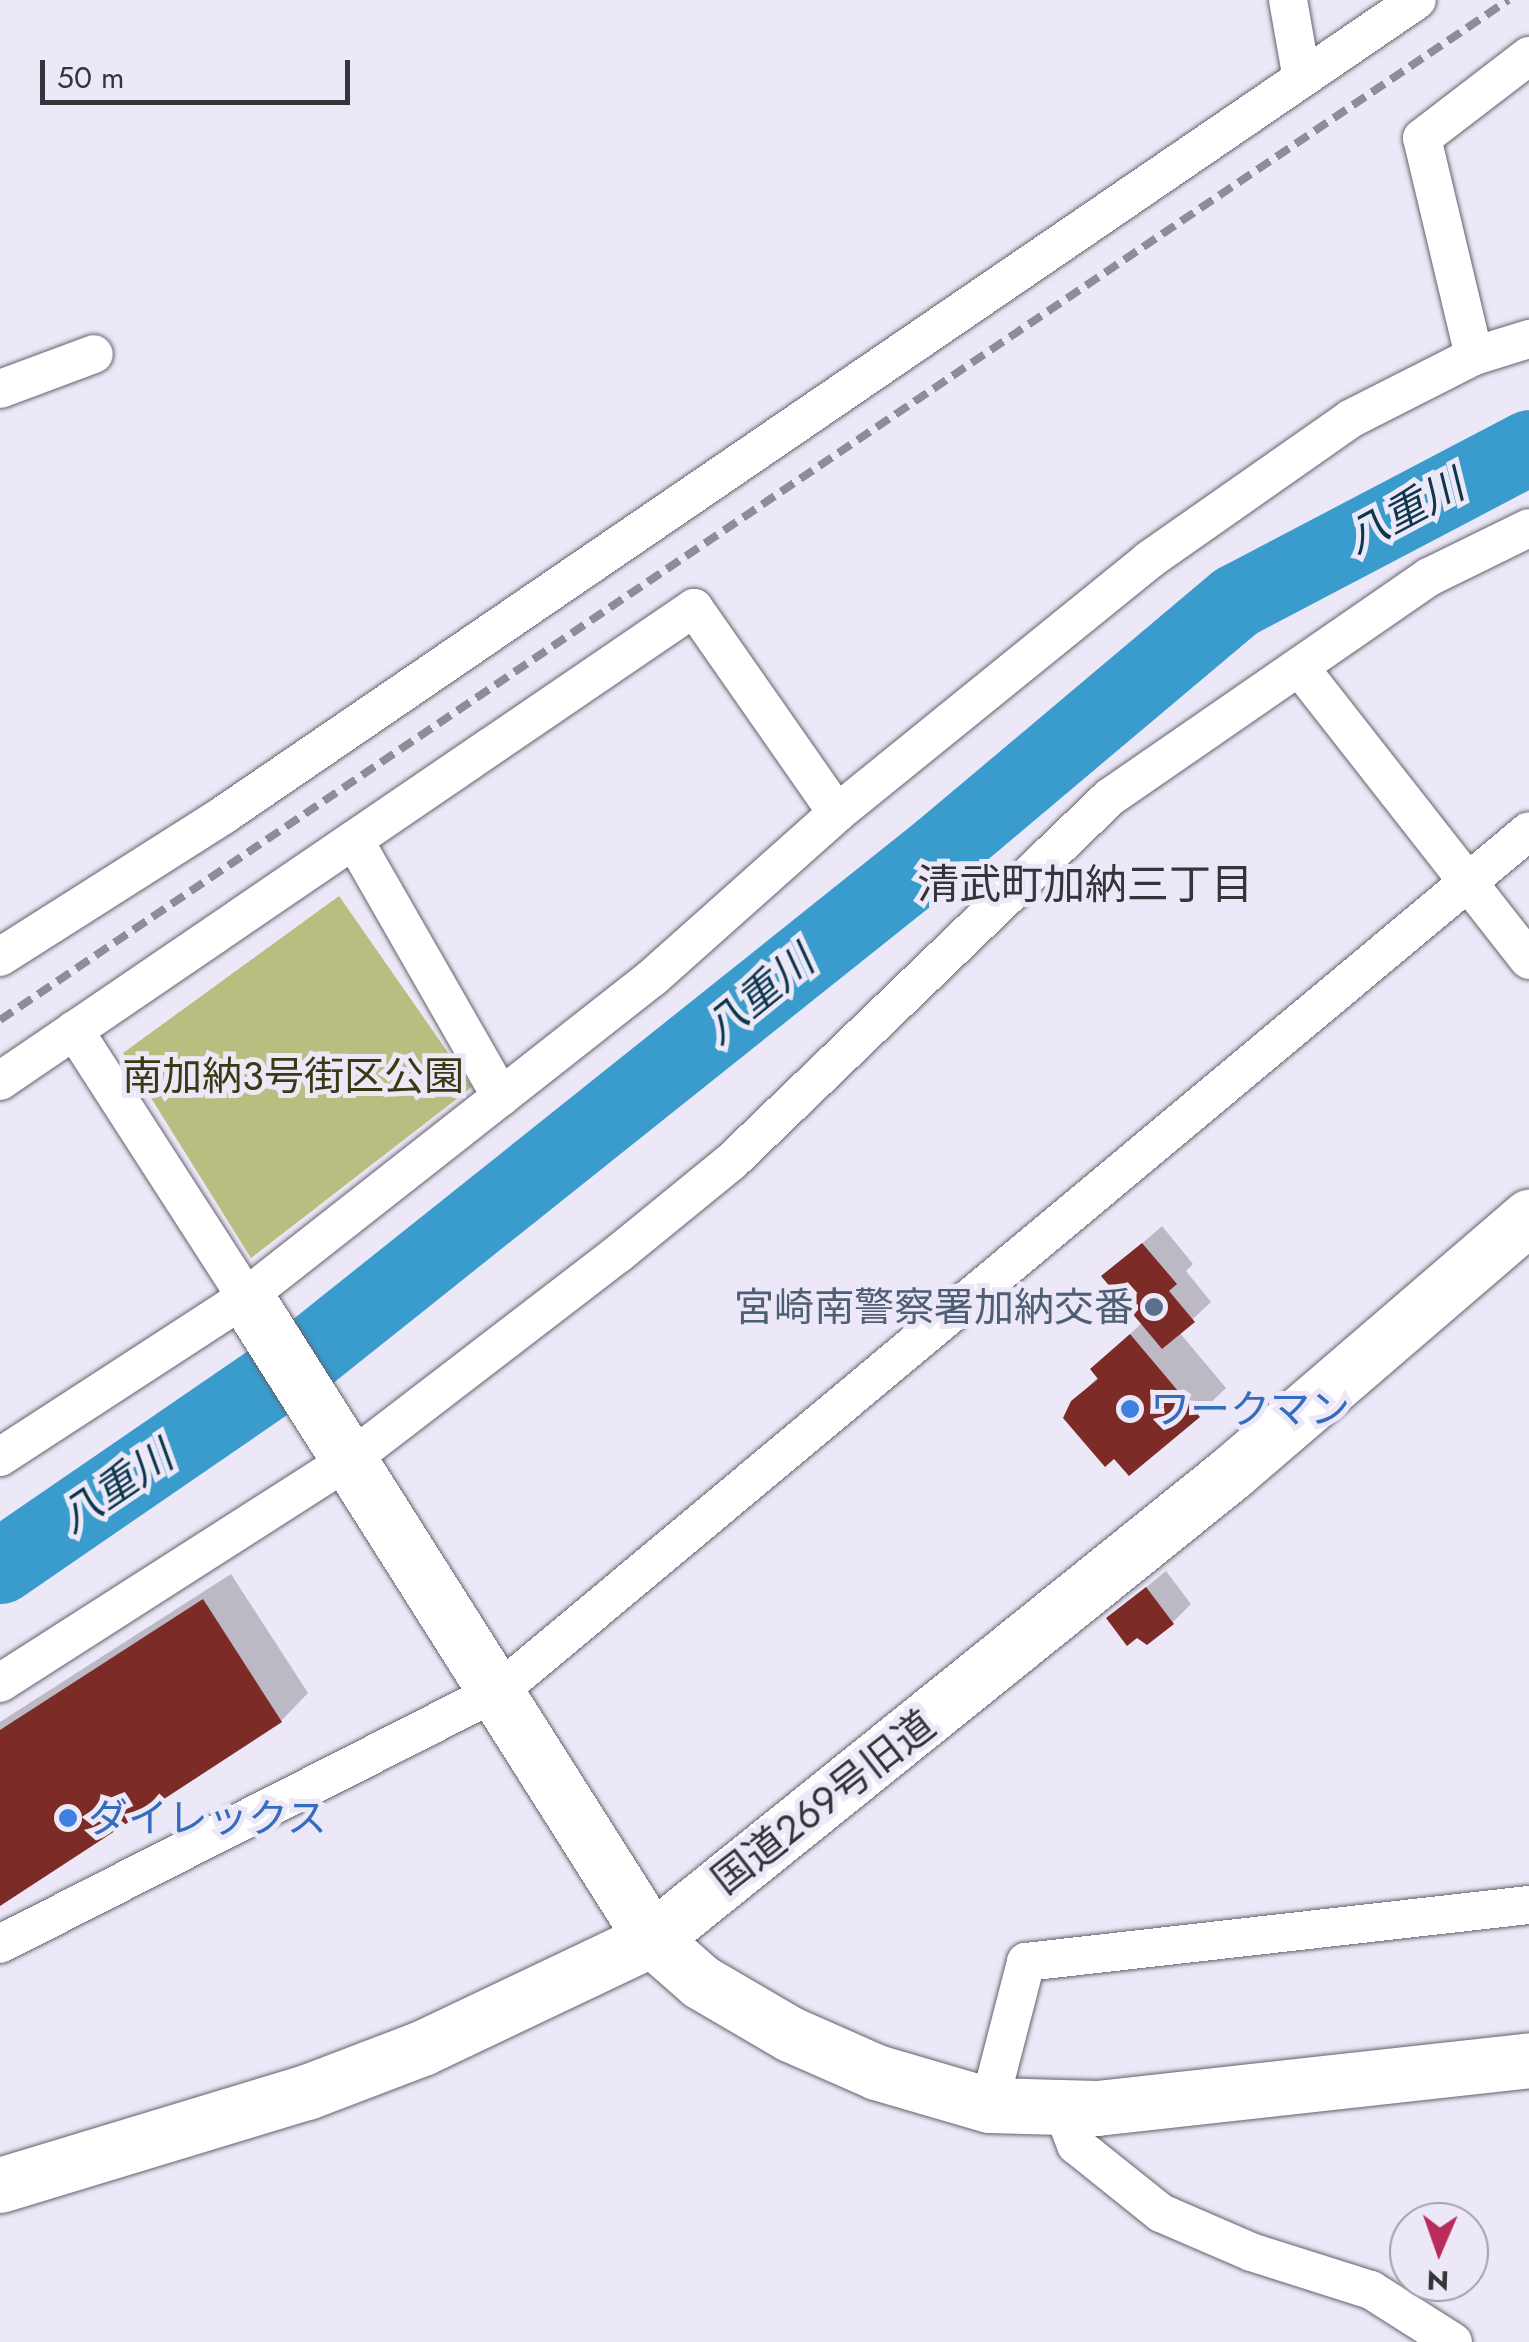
<!DOCTYPE html>
<html>
<head>
<meta charset="utf-8">
<style>
  body { margin:0 }
  #map { position:relative; width:1529px; height:2342px; overflow:hidden; background:#ece8f7; font-family:Jost,"Noto Sans JP",sans-serif }
  div>[style] { position:absolute }
  .green>* { inset:0; background:#babd80 }
  .shadow>* { inset:0; background:#0003 }
  .river>* { height:75px; margin:-37.5px; padding:0 37.5px; transform-origin:37.5px; border-radius:37.5px; background:#399ccc }
  .building>* { inset:0; background:#7c2b26 }
  .roads { filter:drop-shadow(0 0 2px #65616e) drop-shadow(0 0 2px #65616e) }
  .street>* { height:38px; margin:-19px; padding:0 19px; transform-origin:19px; border-radius:19px; background:#fff }
  .secondary>* { height:55px; margin:-27.5px; padding:0 27.5px; transform-origin:27.5px; border-radius:27.5px; background:#fff }
  .rail>* { height:8px; margin-top:-4px; transform-origin:0; background:repeating-linear-gradient(90deg,#8f8c96 0 15px,transparent 0 23px) }
  .dots>* { width:28px; height:28px; translate:-50% -50%; box-sizing:border-box; border:5px solid #ece8f7; border-radius:50% }
  span { translate:-50% -50%; white-space:nowrap; text-align:center; line-height:1.15; -webkit-text-stroke:10px #ece8f7; paint-order:stroke }
  .park-label { font-size:40px; color:#393a14 }
  .service-label { font-size:40px; color:#4e5e75 }
  .right { translate:-100% -50%; text-align:right }
  .shop-label { font-size:40px; color:#366cbe }
  .left { translate:0 -50%; text-align:left }
  .street-label { font-size:40px; color:#36343a }
  .water-label { font-size:42px; color:#0d374c; font-style:italic }
  .neighbourhood-label { font-size:42px; color:#36343a }
  .north { position:absolute; left:1389px; top:2202px; width:100px; height:100px; box-sizing:border-box; background:#ece8f7; border:2px solid #a3a0ab; border-radius:50%; rotate:182deg; font-size:28px; font-weight:700; line-height:40px; text-align:center; color:#36343a }
  .north::after { content:''; display:block; margin:auto; width:35px; height:45px; background:#ba2b5a; clip-path:polygon(50% 0,100% 100%,50% 72%,0 100%) }
  .scale { position:absolute; left:40px; top:60px; width:310px; height:45px; box-sizing:border-box; border:5px solid #36343a; border-top:0; padding-left:12px; font-size:30px; line-height:35px; white-space:nowrap; color:#36343a; -webkit-text-stroke:8px #ece8f7; paint-order:stroke }
</style>
</head>
<body>
<div id="map">
  <div class="green">
    <div style="clip-path:polygon(339px 896px,472px 1087px,251px 1258px,123px 1053px)"></div>
  </div>
  <div class="shadow">
    <div style="clip-path:polygon(1162px 1226px,1193px 1264px,1186px 1271px,1211px 1302px,1179px 1332px,1226px 1388px,1198px 1415px,1115px 1455px,1073px 1402px,1099px 1376px,1093px 1369px,1143px 1322px,1105px 1276px)"></div>
    <div style="clip-path:polygon(1166px 1571px,1191px 1604px,1172px 1623px,1109px 1618px)"></div>
    <div style="clip-path:polygon(231px 1574px,308px 1693px,281px 1721px,0 1903px,0 1722px)"></div>
  </div>
  <div class="river">
    <div style="left:0;top:1566px;width:371px;rotate:-34.5deg"></div>
    <div style="left:306px;top:1356px;width:811px;rotate:-38.59deg"></div>
    <div style="left:940px;top:850px;width:387px;rotate:-40.1deg"></div>
    <div style="left:1236px;top:601px;width:331px;rotate:-27.7deg"></div>
  </div>
  <div class="building">
    <div style="clip-path:polygon(1142px 1243px,1177px 1284px,1169px 1291px,1195px 1322px,1162px 1349px,1101px 1276px)"></div>
    <div style="clip-path:polygon(1130px 1334px,1200px 1417px,1129px 1476px,1114px 1459px,1105px 1467px,1063px 1418px,1071px 1401px,1098px 1379px,1090px 1369px)"></div>
    <div style="clip-path:polygon(1146px 1587px,1174px 1624px,1147px 1645px,1137px 1638px,1127px 1646px,1106px 1618px)"></div>
    <div style="clip-path:polygon(203px 1599px,282px 1722px,0 1906px,0 1730px)"></div>
  </div>
  <div class="roads">
    <div class="street">
      <div style="left:1288px;top:0;width:75px;rotate:80deg"></div>
      <div style="left:1474px;top:356px;width:224px;rotate:-103.4deg"></div>
      <div style="left:1422px;top:138px;width:135px;rotate:-37.5deg"></div>
      <div style="left:0;top:389px;width:100px;rotate:-20.4deg"></div>
      <div style="left:1300px;top:668px;width:371px;rotate:51.9deg"></div>
      <div style="left:354px;top:840px;width:296px;rotate:60.2deg"></div>
      <div style="left:0;top:957px;width:267px;rotate:-32.4deg"></div>
      <div style="left:225px;top:814px;width:1443px;rotate:-34.33deg"></div>
      <div style="left:74px;top:1030px;width:318px;rotate:57.2deg"></div>
      <div style="left:0;top:1081px;width:840px;rotate:-34.28deg"></div>
      <div style="left:694px;top:608px;width:250px;rotate:55.1deg"></div>
      <div style="left:0;top:1457px;width:293px;rotate:-33deg"></div>
      <div style="left:246px;top:1297px;width:516px;rotate:-38.16deg"></div>
      <div style="left:652px;top:978px;width:248px;rotate:-41.7deg"></div>
      <div style="left:837px;top:813px;width:402px;rotate:-39deg"></div>
      <div style="left:1149px;top:560px;width:246px;rotate:-35deg"></div>
      <div style="left:1350px;top:419px;width:139px;rotate:-26.9deg"></div>
      <div style="left:1474px;top:356px;width:58px;rotate:-17.2deg"></div>
      <div style="left:0;top:1683px;width:418px;rotate:-32.6deg"></div>
      <div style="left:352px;top:1458px;width:335px;rotate:-37.5deg"></div>
      <div style="left:618px;top:1254px;width:146px;rotate:-39.2deg"></div>
      <div style="left:731px;top:1162px;width:526px;rotate:-43.92deg"></div>
      <div style="left:1110px;top:797px;width:388px;rotate:-34.6deg"></div>
      <div style="left:1429px;top:577px;width:111px;rotate:-26.1deg"></div>
      <div style="left:0;top:1944px;width:561px;rotate:-26.93deg"></div>
      <div style="left:500px;top:1690px;width:1340px;rotate:-39.85deg"></div>
      <div style="left:989px;top:2105px;width:148px;rotate:-75.5deg"></div>
      <div style="left:1026px;top:1962px;width:506px;rotate:-6.47deg"></div>
      <div style="left:1061px;top:2106px;width:42px;rotate:69deg"></div>
      <div style="left:1076px;top:2145px;width:109px;rotate:38.7deg"></div>
      <div style="left:1161px;top:2213px;width:98px;rotate:23.4deg"></div>
      <div style="left:1251px;top:2252px;width:126px;rotate:17.6deg"></div>
      <div style="left:1371px;top:2290px;width:97px;rotate:32.4deg"></div>
    </div>
    <div class="secondary">
      <div style="left:246px;top:1297px;width:760px;rotate:57.69deg"></div>
      <div style="left:652px;top:1939px;width:65px;rotate:41.3deg"></div>
      <div style="left:701px;top:1982px;width:103px;rotate:30.3deg"></div>
      <div style="left:790px;top:2034px;width:94px;rotate:23.8deg"></div>
      <div style="left:876px;top:2072px;width:118px;rotate:16.3deg"></div>
      <div style="left:989px;top:2105px;width:108px;rotate:1.6deg"></div>
      <div style="left:1097px;top:2108px;width:435px;rotate:-6.3deg"></div>
      <div style="left:0;top:2185px;width:321px;rotate:-16.9deg"></div>
      <div style="left:307px;top:2092px;width:123px;rotate:-20.9deg"></div>
      <div style="left:422px;top:2048px;width:255px;rotate:-25.4deg"></div>
      <div style="left:652px;top:1939px;width:743px;rotate:-38.83deg"></div>
      <div style="left:1231px;top:1473px;width:393px;rotate:-40.7deg"></div>
    </div>
  </div>
  <div class="rail">
    <div style="left:0;top:1020px;width:1821px;rotate:-34.07deg"></div>
  </div>
  <div class="dots">
    <div style="left:1154px;top:1307px;background:#5c6f8a"></div>
    <div style="left:1130px;top:1409px;background:#3f7fe0"></div>
    <div style="left:68px;top:1818px;background:#3f7fe0"></div>
  </div>
  <div class="park-label">
    <span style="left:293px;top:1076px">南加納3号街区公園</span>
  </div>
  <div class="service-label">
    <span class="right" style="left:1134px;top:1307px">宮崎南警察署加納交番</span>
  </div>
  <div class="shop-label">
    <span class="left" style="left:1150px;top:1409px">ワークマン</span>
    <span class="left" style="left:88px;top:1818px">ダイレックス</span>
  </div>
  <div class="street-label">
    <span style="left:823px;top:1802px;rotate:-38deg">国道269号旧道</span>
  </div>
  <div class="water-label">
    <span style="left:1405px;top:512px;rotate:-28deg">八重川</span>
    <span style="left:759px;top:995px;rotate:-39deg">八重川</span>
    <span style="left:116px;top:1487px;rotate:-34deg">八重川</span>
  </div>
  <div class="neighbourhood-label">
    <span style="left:1085px;top:885px">清武町加納三丁目</span>
  </div>
  <div class="north">N</div>
  <div class="scale">50 m</div>
</div>
</body>
</html>
